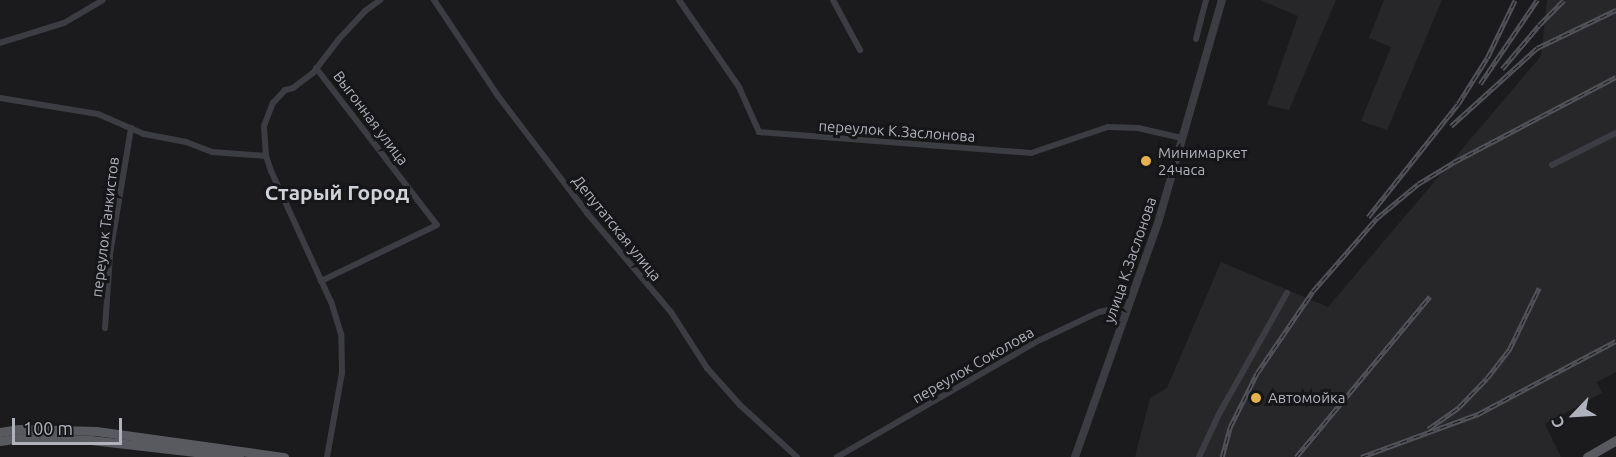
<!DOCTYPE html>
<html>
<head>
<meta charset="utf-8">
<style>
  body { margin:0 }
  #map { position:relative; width:1616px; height:457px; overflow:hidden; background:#1b1b1d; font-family:Ubuntu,sans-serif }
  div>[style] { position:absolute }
  .built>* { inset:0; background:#27272a }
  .minor>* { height:6px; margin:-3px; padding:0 3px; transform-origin:3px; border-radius:3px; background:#3c3d42 }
  .tertiary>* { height:8px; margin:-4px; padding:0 4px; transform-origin:4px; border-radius:4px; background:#3c3d42 }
  .primary>* { height:9px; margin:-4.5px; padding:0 4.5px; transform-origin:4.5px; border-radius:4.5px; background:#595a60 }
  .rail>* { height:4.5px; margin-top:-2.25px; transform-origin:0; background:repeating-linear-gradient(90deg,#161618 0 7px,#515359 0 14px); box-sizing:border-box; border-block:2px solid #515359 }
  .dots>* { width:16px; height:16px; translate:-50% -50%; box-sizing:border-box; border:3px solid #161618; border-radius:50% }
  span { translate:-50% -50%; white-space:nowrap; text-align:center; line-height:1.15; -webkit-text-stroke:6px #161618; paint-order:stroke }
  .street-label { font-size:15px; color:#afb2bb }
  .poi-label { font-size:15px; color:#afb2bb }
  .left { translate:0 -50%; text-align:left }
  .district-label { font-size:21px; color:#cfd2d8; font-weight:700 }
  .north { position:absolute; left:1544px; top:385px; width:60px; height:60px; -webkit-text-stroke:4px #161618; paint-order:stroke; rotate:245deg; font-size:16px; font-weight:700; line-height:24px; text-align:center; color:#afb2bb }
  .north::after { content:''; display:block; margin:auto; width:21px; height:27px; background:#afb2bb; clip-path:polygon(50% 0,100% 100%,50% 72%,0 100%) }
  .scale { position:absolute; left:12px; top:418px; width:110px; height:27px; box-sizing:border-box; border:3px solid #afb2bb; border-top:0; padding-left:8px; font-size:18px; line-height:21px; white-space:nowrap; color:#afb2bb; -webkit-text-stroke:4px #161618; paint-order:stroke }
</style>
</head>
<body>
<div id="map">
  <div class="built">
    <div style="clip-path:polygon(1260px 0,1336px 0,1289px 110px,1267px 105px,1298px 16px)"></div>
    <div style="clip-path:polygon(1384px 0,1442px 0,1387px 130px,1361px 121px,1391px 47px,1369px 38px)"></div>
    <div style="clip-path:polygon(1547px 0,1616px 0,1616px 372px,1597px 382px,1602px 393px,1545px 424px,1561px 457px,1135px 457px,1150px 398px,1167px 388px,1221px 262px,1328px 307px,1541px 56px)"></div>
  </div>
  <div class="minor">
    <div style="left:434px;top:0;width:115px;rotate:56.3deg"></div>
    <div style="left:498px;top:96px;width:147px;rotate:52.7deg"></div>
    <div style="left:587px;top:213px;width:130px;rotate:49.7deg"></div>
    <div style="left:671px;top:312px;width:67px;rotate:57.3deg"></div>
    <div style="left:707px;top:368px;width:50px;rotate:48.3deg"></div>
    <div style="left:740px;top:405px;width:77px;rotate:42.4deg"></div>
    <div style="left:679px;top:0;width:106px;rotate:55.4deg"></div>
    <div style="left:739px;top:87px;width:49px;rotate:66deg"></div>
    <div style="left:759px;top:132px;width:273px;rotate:4.4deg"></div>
    <div style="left:1031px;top:153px;width:81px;rotate:-18.7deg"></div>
    <div style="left:1108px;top:127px;width:30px;rotate:2deg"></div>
    <div style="left:1138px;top:128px;width:45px;rotate:12.8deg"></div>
    <div style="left:833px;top:0;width:57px;rotate:61.6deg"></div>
    <div style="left:1196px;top:39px;width:40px;rotate:-75.6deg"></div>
    <div style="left:0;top:43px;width:67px;rotate:-17.4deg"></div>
    <div style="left:64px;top:23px;width:45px;rotate:-30.5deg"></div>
    <div style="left:316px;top:68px;width:198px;rotate:52.4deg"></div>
    <div style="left:437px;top:225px;width:129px;rotate:154.2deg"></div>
    <div style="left:0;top:98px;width:99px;rotate:9.3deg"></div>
    <div style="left:98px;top:114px;width:50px;rotate:23.5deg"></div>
    <div style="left:144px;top:134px;width:43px;rotate:10.8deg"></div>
    <div style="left:186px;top:142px;width:28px;rotate:21deg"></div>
    <div style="left:212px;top:152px;width:54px;rotate:4.2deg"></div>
    <div style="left:1552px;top:165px;width:72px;rotate:-26.6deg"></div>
    <div style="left:105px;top:328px;width:74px;rotate:-86.1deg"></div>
    <div style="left:110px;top:254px;width:128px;rotate:-80.5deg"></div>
    <div style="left:327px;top:457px;width:85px;rotate:-79.9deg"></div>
    <div style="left:342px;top:373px;width:39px;rotate:-91deg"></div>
    <div style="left:341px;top:334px;width:34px;rotate:-107deg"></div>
    <div style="left:331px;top:302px;width:144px;rotate:-114.6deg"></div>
    <div style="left:271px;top:171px;width:16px;rotate:-108deg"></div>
    <div style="left:266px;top:156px;width:30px;rotate:-94deg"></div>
    <div style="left:264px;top:126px;width:25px;rotate:-69deg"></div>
    <div style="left:273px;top:103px;width:18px;rotate:-47deg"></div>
    <div style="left:285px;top:90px;width:8px;rotate:-14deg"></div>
    <div style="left:293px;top:88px;width:25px;rotate:-37deg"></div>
    <div style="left:313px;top:73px;width:43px;rotate:-52.6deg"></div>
    <div style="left:339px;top:39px;width:38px;rotate:-47deg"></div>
    <div style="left:365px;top:11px;width:19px;rotate:-36deg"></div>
    <div style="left:837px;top:457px;width:234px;rotate:-30deg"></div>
    <div style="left:1040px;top:340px;width:65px;rotate:-25.4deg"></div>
    <div style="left:1099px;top:312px;width:13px;rotate:-13deg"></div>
    <div style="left:1112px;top:309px;width:15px;rotate:4deg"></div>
    <div style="left:1199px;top:457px;width:47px;rotate:-65.1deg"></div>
    <div style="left:1219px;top:414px;width:139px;rotate:-60.7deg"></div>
  </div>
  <div class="tertiary">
    <div style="left:1075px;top:457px;width:248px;rotate:-70.5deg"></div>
    <div style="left:1158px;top:223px;width:232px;rotate:-74deg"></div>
  </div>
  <div class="primary">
    <div style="left:0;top:432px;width:19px;rotate:-9deg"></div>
    <div style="left:19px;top:429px;width:77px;rotate:1.5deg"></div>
    <div style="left:96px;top:431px;width:190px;rotate:7.9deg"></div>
    <div style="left:0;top:441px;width:19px;rotate:-9deg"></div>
    <div style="left:19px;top:438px;width:72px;rotate:1.6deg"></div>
    <div style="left:91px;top:440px;width:149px;rotate:6.6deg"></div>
    <div style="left:1587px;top:457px;width:34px;rotate:-30deg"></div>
  </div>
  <div class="rail">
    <div style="left:1502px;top:69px;width:57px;rotate:-49.9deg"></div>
    <div style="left:1539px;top:25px;width:35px;rotate:-45deg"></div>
    <div style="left:1480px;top:84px;width:102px;rotate:-55.8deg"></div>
    <div style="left:1451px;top:126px;width:116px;rotate:-42.2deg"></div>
    <div style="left:1537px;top:48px;width:88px;rotate:-25.7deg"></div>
    <div style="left:1368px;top:217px;width:144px;rotate:-51.5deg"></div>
    <div style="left:1458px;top:104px;width:54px;rotate:-57.8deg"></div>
    <div style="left:1487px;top:58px;width:64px;rotate:-64.2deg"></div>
    <div style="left:1428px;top:429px;width:38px;rotate:-35deg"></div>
    <div style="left:1459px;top:407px;width:40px;rotate:-46deg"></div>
    <div style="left:1487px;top:378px;width:36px;rotate:-52deg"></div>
    <div style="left:1509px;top:350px;width:69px;rotate:-64.2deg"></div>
    <div style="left:1222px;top:457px;width:31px;rotate:-75deg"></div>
    <div style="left:1230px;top:427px;width:60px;rotate:-63.4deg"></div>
    <div style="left:1257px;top:373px;width:99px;rotate:-55.7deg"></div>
    <div style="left:1313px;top:291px;width:97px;rotate:-48.8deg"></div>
    <div style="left:1377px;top:218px;width:53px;rotate:-39.7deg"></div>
    <div style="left:1418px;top:184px;width:42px;rotate:-31.4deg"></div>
    <div style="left:1454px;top:162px;width:183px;rotate:-27.7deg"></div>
    <div style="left:1296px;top:457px;width:209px;rotate:-50.2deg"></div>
    <div style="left:1361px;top:457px;width:125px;rotate:-20.2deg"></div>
    <div style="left:1478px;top:414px;width:156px;rotate:-27.9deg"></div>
  </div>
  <div class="dots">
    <div style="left:1146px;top:161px;background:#e3b24d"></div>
    <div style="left:1256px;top:398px;background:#e3b24d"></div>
  </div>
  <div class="street-label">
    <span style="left:371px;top:118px;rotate:53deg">Выгонная улица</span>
    <span style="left:897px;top:131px;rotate:4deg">переулок К.Заслонова</span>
    <span style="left:105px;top:227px;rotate:-83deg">переулок Танкистов</span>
    <span style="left:617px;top:228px;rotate:51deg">Депутатская улица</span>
    <span style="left:1130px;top:260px;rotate:-71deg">улица К.Заслонова</span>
    <span style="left:973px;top:365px;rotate:-30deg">переулок Соколова</span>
  </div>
  <div class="poi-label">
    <span class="left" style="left:1158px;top:161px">Минимаркет<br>24часа</span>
    <span class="left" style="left:1268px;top:398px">Автомойка</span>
  </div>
  <div class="district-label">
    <span style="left:337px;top:192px">Старый Город</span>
  </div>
  <div class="north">С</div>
  <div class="scale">100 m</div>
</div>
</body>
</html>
